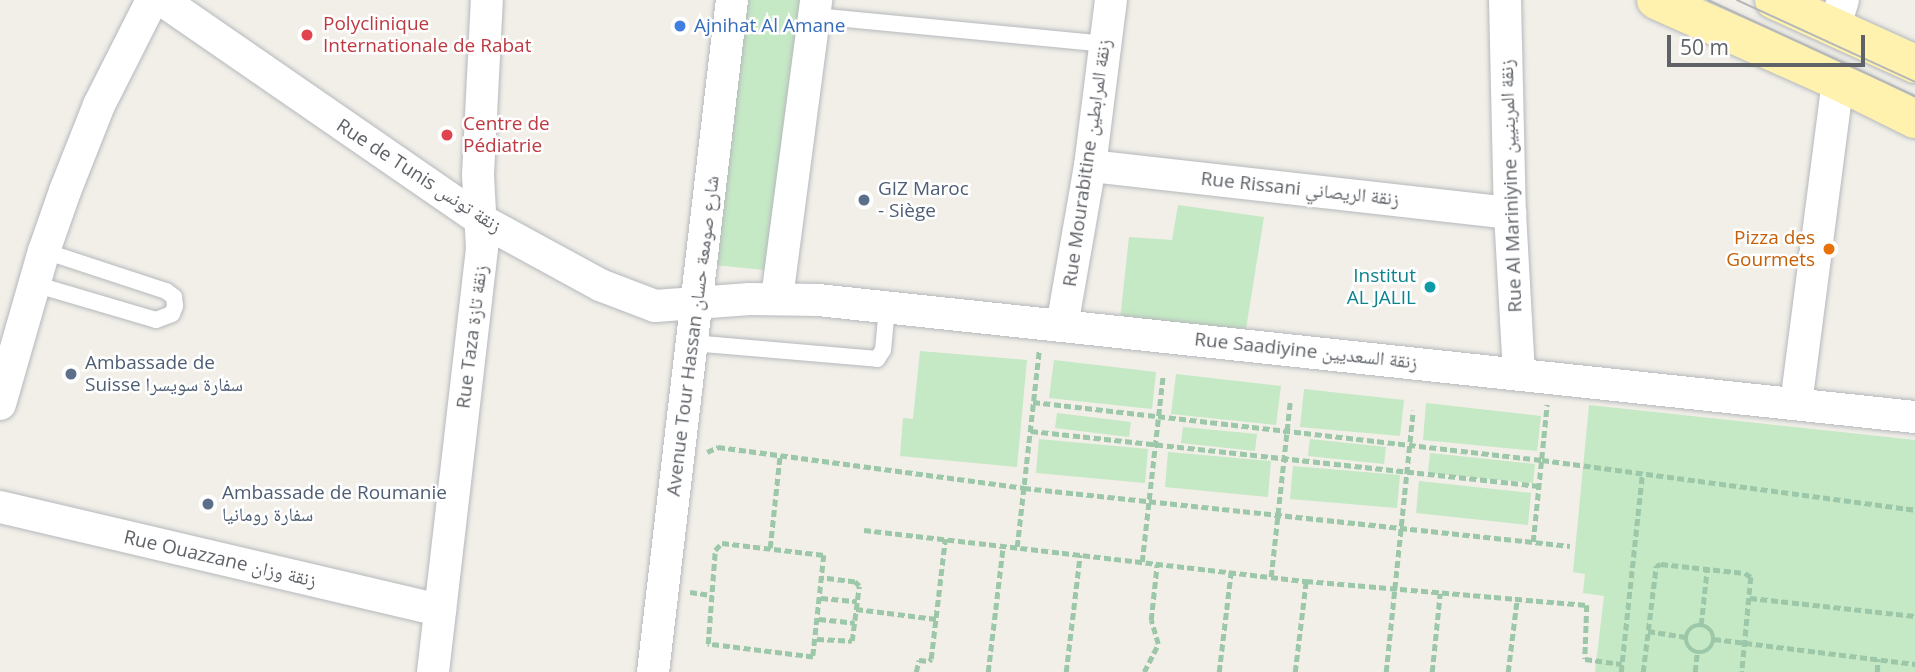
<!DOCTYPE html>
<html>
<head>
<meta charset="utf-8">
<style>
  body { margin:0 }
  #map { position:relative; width:1915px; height:672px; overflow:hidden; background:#f1efe8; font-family:"Open Sans","Noto Naskh Arabic",sans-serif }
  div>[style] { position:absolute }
  .green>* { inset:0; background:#c5e8c5 }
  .path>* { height:4.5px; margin-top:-2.25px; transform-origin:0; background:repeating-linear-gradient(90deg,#9cc7a9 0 7px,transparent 0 10.5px) }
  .path>.ring { margin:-2.25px; padding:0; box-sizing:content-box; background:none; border:4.5px solid #9cc7a9; border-radius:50% }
  .roads { filter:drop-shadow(0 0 2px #b5b8bc) drop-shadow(0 0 2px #b5b8bc) }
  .lane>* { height:16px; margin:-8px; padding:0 8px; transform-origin:8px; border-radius:8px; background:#fff }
  .street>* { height:32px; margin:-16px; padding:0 16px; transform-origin:16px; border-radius:16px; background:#fff }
  .primary>* { height:38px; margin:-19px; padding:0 19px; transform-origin:19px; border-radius:19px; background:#fff2af }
  .tram>* { height:2px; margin:-1px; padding:0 1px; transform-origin:1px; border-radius:1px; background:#b6b7b8 }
  .dots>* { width:19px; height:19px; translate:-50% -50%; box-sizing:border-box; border:4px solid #fff; border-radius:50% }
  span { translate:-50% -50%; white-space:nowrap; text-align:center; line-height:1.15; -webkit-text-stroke:5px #fff; paint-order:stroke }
  .health-label { font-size:19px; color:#be3a42 }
  .left { translate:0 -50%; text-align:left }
  .shop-label { font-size:19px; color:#366cbe }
  .street-label { font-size:19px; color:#5f6368 }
  .service-label { font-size:19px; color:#4e5e75 }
  .food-label { font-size:19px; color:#c56008 }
  .right { translate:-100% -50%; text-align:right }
  .culture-label { font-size:19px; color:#0d838f }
  .scale { position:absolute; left:1667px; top:35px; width:198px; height:32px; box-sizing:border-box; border:4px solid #5f6368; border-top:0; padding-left:9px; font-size:21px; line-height:24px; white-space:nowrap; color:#5f6368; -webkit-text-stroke:5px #fff; paint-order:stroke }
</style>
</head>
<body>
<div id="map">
  <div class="green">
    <div style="clip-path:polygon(743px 0,804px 0,775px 271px,715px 265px)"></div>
    <div style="clip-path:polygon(1178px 205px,1264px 217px,1245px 335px,1120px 320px,1129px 237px,1172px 240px)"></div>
    <div style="clip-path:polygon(920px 351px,1027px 360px,1017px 467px,900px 456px,903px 418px,913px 419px)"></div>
    <div style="clip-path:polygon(1054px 360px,1156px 372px,1152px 409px,1049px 398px)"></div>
    <div style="clip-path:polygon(1176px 374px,1281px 386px,1276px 425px,1171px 414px)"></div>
    <div style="clip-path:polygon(1304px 389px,1404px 400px,1400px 436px,1300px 427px)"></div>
    <div style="clip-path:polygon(1426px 403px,1541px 416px,1537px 451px,1423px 440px)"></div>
    <div style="clip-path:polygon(1589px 405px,1915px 440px,1915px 672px,1595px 672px,1604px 596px,1583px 593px,1585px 574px,1573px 572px)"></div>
    <div style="clip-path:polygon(1057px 413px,1131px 422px,1129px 437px,1055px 428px)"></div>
    <div style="clip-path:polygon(1183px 427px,1257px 434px,1255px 451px,1181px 443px)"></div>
    <div style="clip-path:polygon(1039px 439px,1148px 449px,1145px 483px,1036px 473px)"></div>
    <div style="clip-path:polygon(1310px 439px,1386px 447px,1384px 464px,1308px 456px)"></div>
    <div style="clip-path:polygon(1168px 452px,1271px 461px,1268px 497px,1165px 487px)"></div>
    <div style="clip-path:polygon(1430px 453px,1535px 464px,1533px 483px,1428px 473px)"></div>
    <div style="clip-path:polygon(1293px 466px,1400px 475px,1397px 508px,1290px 499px)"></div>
    <div style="clip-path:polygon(1419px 481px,1531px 493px,1528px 525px,1416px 513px)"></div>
  </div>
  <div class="path">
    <div style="left:1033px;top:402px;width:512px;rotate:6.5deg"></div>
    <div style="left:1542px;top:460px;width:376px;rotate:7.6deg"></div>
    <div style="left:1031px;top:431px;width:511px;rotate:6.18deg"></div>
    <div style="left:707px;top:452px;width:12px;rotate:-24deg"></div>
    <div style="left:718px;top:447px;width:309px;rotate:7.6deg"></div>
    <div style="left:1024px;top:488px;width:549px;rotate:6.06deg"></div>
    <div style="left:864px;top:530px;width:445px;rotate:6.6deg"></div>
    <div style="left:1306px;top:581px;width:282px;rotate:4.9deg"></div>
    <div style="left:1587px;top:605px;width:54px;rotate:92.1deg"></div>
    <div style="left:1585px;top:659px;width:37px;rotate:8deg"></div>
    <div style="left:1533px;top:542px;width:138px;rotate:-84.2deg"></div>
    <div style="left:722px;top:543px;width:103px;rotate:6.7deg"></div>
    <div style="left:824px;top:555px;width:103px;rotate:96.2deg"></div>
    <div style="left:813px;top:657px;width:106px;rotate:-172.9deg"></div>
    <div style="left:708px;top:644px;width:94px;rotate:-85.7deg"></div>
    <div style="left:715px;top:550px;width:10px;rotate:-45deg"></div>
    <div style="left:1017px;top:547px;width:198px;rotate:-83.6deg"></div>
    <div style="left:770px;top:548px;width:94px;rotate:-83.9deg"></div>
    <div style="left:1142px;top:562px;width:188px;rotate:-83.6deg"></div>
    <div style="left:1271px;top:577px;width:177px;rotate:-83.8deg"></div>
    <div style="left:690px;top:592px;width:21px;rotate:8deg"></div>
    <div style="left:821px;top:598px;width:36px;rotate:5deg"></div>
    <div style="left:1750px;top:598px;width:166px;rotate:6.2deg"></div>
    <div style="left:856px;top:609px;width:81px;rotate:7.1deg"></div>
    <div style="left:819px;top:619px;width:36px;rotate:6deg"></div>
    <div style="left:1701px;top:625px;width:56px;rotate:-83.9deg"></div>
    <div class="ring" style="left:1686px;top:625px;width:23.5px;height:23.5px"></div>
    <div style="left:1648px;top:631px;width:38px;rotate:9deg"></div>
    <div style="left:817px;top:639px;width:35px;rotate:3deg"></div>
    <div style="left:852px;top:641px;width:55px;rotate:-82.7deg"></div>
    <div style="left:859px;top:586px;width:6px;rotate:-135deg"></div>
    <div style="left:855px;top:582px;width:32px;rotate:-173deg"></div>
    <div style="left:1714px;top:639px;width:203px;rotate:7.1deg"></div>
    <div style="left:916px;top:672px;width:12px;rotate:-76deg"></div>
    <div style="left:919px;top:660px;width:10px;rotate:6deg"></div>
    <div style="left:929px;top:661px;width:3px;rotate:-45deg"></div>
    <div style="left:931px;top:659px;width:121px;rotate:-83.3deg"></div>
    <div style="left:988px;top:672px;width:127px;rotate:-83.2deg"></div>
    <div style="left:1066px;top:672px;width:118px;rotate:-83.2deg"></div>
    <div style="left:1144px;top:672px;width:31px;rotate:-63deg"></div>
    <div style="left:1158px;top:644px;width:25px;rotate:-106deg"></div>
    <div style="left:1151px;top:620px;width:56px;rotate:-83.9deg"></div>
    <div style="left:1219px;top:672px;width:101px;rotate:-83.2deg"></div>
    <div style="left:1295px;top:672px;width:92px;rotate:-83.1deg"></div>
    <div style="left:1386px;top:672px;width:263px;rotate:-84.1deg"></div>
    <div style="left:1432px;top:672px;width:79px;rotate:-84.2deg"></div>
    <div style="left:1508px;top:672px;width:74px;rotate:-83deg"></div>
    <div style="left:1621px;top:672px;width:198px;rotate:-83.9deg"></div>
    <div style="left:1643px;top:672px;width:107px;rotate:-83deg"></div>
    <div style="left:1656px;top:566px;width:5px;rotate:-22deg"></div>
    <div style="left:1661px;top:564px;width:84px;rotate:6.1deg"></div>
    <div style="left:1745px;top:573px;width:7px;rotate:34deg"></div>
    <div style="left:1751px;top:577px;width:95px;rotate:95.4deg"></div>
    <div style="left:1695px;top:672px;width:19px;rotate:-84deg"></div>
    <div style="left:1877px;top:672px;width:13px;rotate:-86deg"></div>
  </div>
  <div class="roads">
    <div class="lane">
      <div style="left:815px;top:16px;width:290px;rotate:5.5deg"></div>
      <div style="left:34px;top:284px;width:127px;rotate:16.4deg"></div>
      <div style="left:156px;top:320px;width:17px;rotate:-21deg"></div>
      <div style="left:172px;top:314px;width:9px;rotate:-69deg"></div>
      <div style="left:175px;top:306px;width:9px;rotate:-96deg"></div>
      <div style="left:174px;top:297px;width:10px;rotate:-143deg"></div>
      <div style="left:166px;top:291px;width:128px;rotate:-161.8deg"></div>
      <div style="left:692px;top:343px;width:186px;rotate:4.9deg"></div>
      <div style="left:877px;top:359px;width:11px;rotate:-56deg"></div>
      <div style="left:883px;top:350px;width:42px;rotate:-84.6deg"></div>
    </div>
    <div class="street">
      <div style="left:162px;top:0;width:388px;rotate:34.6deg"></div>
      <div style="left:481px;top:220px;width:136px;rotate:28.6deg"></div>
      <div style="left:600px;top:285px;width:59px;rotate:20.9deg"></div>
      <div style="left:655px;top:306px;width:95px;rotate:-4.2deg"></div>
      <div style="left:750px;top:299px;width:68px;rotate:0.8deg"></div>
      <div style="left:818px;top:300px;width:1103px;rotate:6.09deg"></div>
      <div style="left:1505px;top:0;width:213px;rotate:88.7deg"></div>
      <div style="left:1510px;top:213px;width:160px;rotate:86.8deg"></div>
      <div style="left:1834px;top:29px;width:30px;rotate:-73deg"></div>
      <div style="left:1090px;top:166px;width:423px;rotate:6.4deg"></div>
      <div style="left:777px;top:298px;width:301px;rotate:-82.5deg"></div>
      <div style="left:1062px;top:326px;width:162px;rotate:-80.1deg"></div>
      <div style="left:1090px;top:166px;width:167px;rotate:-82.8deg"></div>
      <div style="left:0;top:404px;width:159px;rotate:-74deg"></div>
      <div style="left:44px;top:251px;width:64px;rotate:-70.7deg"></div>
      <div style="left:65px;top:191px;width:92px;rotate:-68.4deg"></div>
      <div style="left:99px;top:105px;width:118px;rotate:-63.2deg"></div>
      <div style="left:1796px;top:404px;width:326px;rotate:-82.6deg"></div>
      <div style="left:0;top:507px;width:452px;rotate:13.2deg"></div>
      <div style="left:433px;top:672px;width:426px;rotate:-83.4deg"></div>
      <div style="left:482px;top:249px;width:74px;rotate:-93.1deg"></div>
      <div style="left:478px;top:175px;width:175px;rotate:-87.1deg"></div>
      <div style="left:653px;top:672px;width:677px;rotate:-83.3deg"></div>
    </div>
    <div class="primary">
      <div style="left:1656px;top:0;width:199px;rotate:24deg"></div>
      <div style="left:1838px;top:81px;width:86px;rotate:26.3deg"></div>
      <div style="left:1774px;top:0;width:155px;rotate:24.4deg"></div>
    </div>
  </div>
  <div class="tram">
    <div style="left:1708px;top:0;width:228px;rotate:24.9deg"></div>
    <div style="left:1737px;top:0;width:196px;rotate:24.7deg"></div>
  </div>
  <div class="dots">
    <div style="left:680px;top:26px;background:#3f7fe0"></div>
    <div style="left:307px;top:35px;background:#e0444e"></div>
    <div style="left:447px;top:135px;background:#e0444e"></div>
    <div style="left:864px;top:200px;background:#5c6f8a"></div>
    <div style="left:1829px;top:249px;background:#e8710a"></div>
    <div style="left:1430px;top:287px;background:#0f9aa8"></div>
    <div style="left:71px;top:374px;background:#5c6f8a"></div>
    <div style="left:208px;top:504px;background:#5c6f8a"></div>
  </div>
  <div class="health-label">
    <span class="left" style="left:323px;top:35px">Polyclinique<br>Internationale de Rabat</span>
    <span class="left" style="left:463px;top:135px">Centre de<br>Pédiatrie</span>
  </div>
  <div class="shop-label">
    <span class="left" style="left:694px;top:26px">Ajnihat Al Amane</span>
  </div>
  <div class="street-label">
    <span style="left:1087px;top:163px;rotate:-82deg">Rue Mourabitine زنقة المرابطين</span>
    <span style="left:419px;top:176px;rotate:33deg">Rue de Tunis زنقة تونس</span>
    <span style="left:1511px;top:186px;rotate:-92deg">Rue Al Mariniyine زنقة المرينيين</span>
    <span style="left:1300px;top:189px;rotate:6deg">Rue Rissani زنقة الريصاني</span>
    <span style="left:693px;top:336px;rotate:-83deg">Avenue Tour Hassan شارع صومعة حسان</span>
    <span style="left:472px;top:337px;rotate:-83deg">Rue Taza زنقة تازة</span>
    <span style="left:1306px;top:351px;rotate:6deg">Rue Saadiyine زنقة السعديين</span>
    <span style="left:220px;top:559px;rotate:13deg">Rue Ouazzane زنقة وزان</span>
  </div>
  <div class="service-label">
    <span class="left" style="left:878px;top:200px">GIZ Maroc<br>- Siège</span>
    <span class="left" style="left:85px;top:374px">Ambassade de<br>Suisse سفارة سويسرا</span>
    <span class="left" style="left:222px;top:504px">Ambassade de Roumanie<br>سفارة رومانيا</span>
  </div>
  <div class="food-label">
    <span class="right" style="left:1815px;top:249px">Pizza des<br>Gourmets</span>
  </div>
  <div class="culture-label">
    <span class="right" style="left:1416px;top:287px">Institut<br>AL JALIL</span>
  </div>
  <div class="scale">50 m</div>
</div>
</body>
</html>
